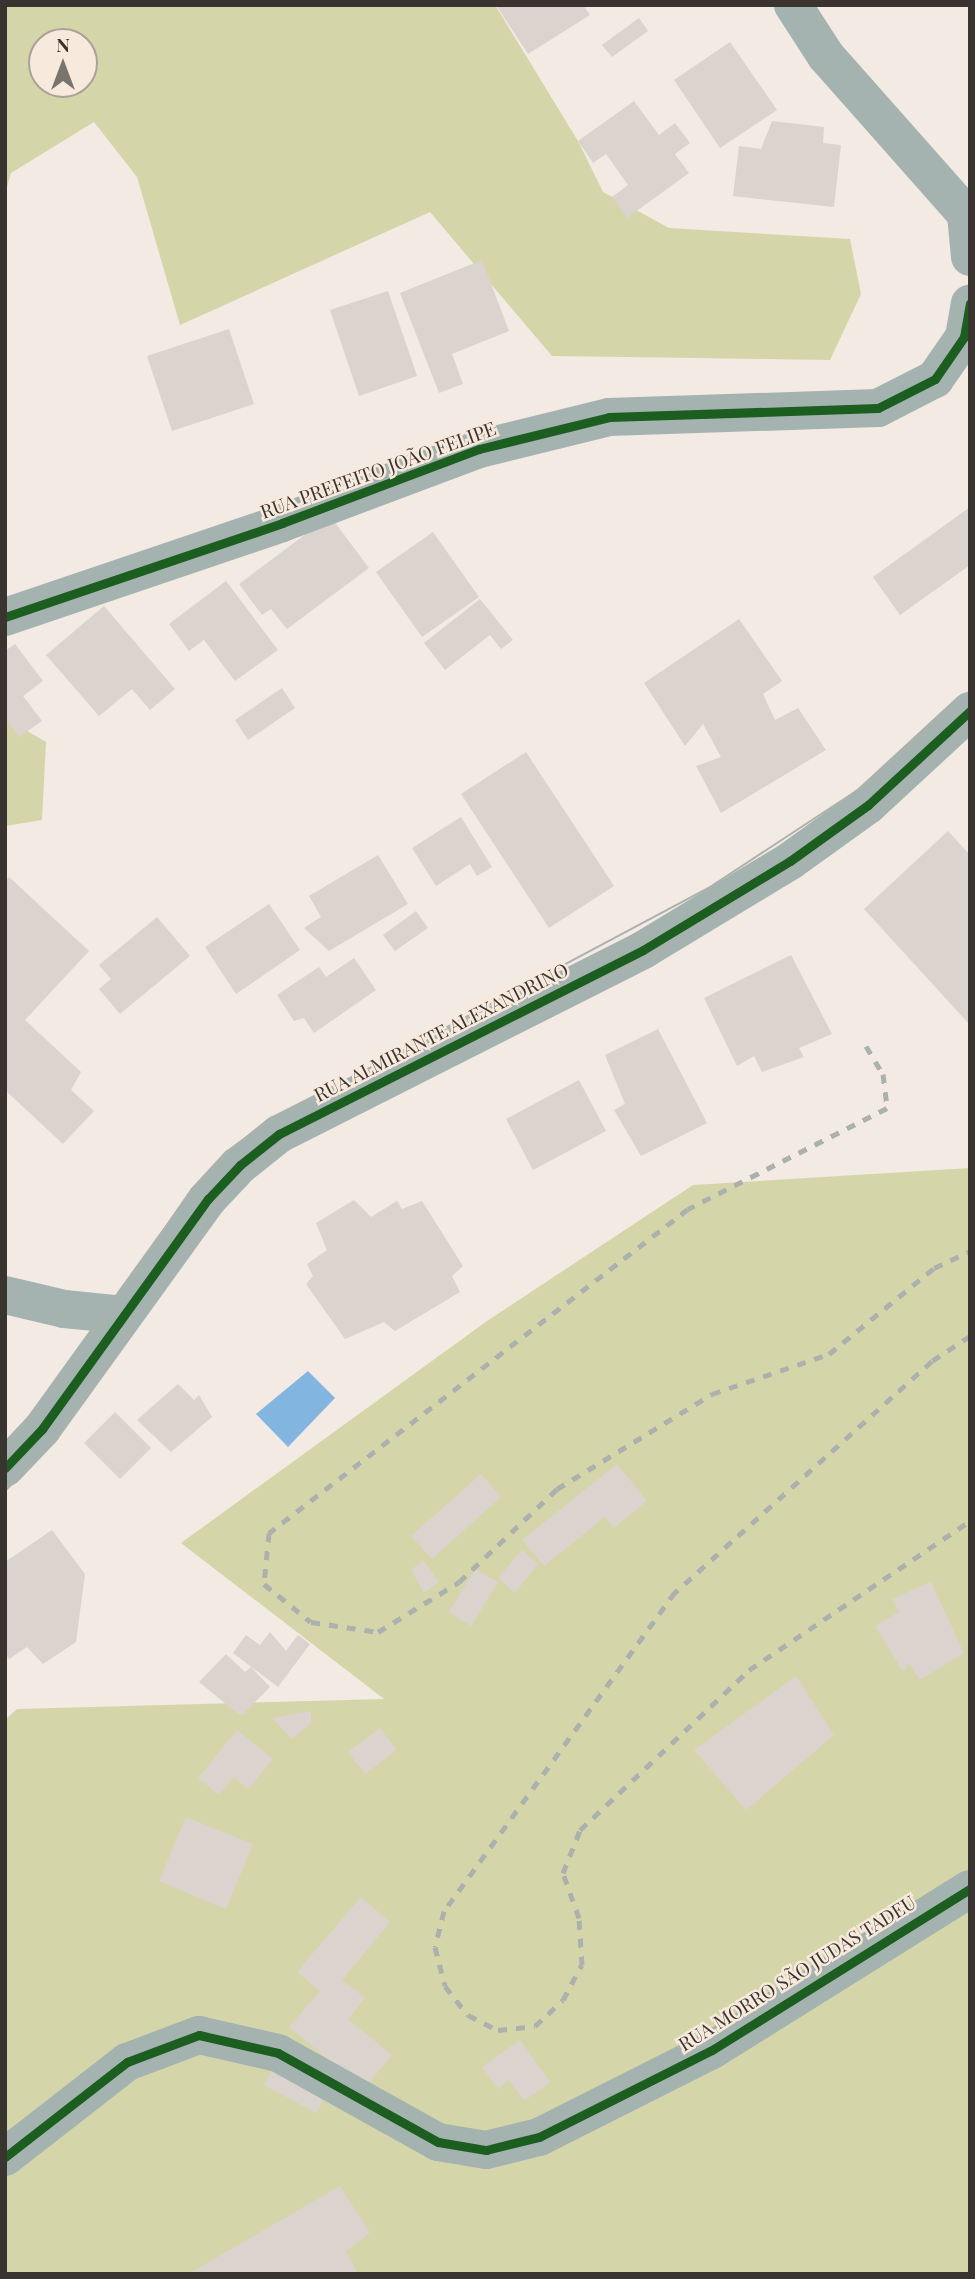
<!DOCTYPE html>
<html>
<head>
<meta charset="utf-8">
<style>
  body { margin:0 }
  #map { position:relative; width:975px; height:2279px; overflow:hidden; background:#f2eae3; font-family:"Playfair Display",serif }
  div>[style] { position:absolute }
  .green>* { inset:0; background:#d4d6aa }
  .water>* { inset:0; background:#82b6e0 }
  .building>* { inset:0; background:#dad3ce }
  .minor>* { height:38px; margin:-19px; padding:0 19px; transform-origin:19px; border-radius:19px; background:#a5b3b0 }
  .tram>* { height:2px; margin:-1px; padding:0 1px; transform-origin:1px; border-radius:1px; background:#acb1ad }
  .rail>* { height:5px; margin-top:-2.5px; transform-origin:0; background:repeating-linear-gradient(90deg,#acb1ad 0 9px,transparent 0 18px) }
  .cycleway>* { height:9px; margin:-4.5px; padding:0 4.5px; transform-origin:4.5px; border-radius:4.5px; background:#1b5e20 }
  span { translate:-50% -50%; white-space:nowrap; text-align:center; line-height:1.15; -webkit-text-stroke:5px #f8e9dd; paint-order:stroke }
  .street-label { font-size:19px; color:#3a3430 }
  .frame { position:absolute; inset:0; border:7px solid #3a3430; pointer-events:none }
  .north { position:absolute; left:28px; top:28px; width:70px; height:70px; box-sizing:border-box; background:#f8e9dd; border:2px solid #aca198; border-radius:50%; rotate:0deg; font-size:19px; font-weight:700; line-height:28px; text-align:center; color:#3a3430 }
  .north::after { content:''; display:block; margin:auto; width:24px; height:32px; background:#7a746f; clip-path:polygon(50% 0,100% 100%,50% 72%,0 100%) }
</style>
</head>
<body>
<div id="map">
  <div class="green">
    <div style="clip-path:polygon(evenodd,5px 5px,495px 5px,578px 141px,603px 192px,669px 228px,850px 239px,861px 294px,830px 360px,552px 356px,430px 212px,180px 325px,137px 177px,94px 122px,11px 173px,5px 194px,5px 5px,42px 42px,84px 42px,84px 84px,42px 84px,42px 42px)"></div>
    <div style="clip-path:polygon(5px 718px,46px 742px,42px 820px,5px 826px)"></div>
    <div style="clip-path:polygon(970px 1168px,970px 2274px,5px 2274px,5px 1720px,17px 1709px,384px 1699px,181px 1543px,487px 1321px,693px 1185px)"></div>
  </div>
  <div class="water">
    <div style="clip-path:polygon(308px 1371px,335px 1398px,288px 1447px,256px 1414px)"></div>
  </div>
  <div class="building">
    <div style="clip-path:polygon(496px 5px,583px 5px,590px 15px,528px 54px)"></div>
    <div style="clip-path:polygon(639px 18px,648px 31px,612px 57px,602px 45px)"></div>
    <div style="clip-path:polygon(730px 42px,777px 110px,720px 148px,674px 80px)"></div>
    <div style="clip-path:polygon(634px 101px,659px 135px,675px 123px,690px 143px,675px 154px,689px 173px,627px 218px,612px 197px,628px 185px,606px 154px,593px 163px,578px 141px)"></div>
    <div style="clip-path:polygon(772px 121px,824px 127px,823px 143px,841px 145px,834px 207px,733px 196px,739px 146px,761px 149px)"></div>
    <div style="clip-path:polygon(482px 260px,509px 331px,452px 354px,463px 384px,439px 393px,400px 293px)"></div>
    <div style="clip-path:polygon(388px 291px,417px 376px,359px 396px,330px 310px)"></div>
    <div style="clip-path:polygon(229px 329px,254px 404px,172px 431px,147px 356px)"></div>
    <div style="clip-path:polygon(970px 507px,970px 565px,900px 615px,873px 577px)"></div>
    <div style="clip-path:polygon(330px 516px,369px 568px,287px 629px,271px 609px,262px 615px,239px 584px)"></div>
    <div style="clip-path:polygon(433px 532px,479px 597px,422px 637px,376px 572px)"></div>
    <div style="clip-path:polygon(226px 581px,278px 650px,235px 681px,204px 640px,189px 651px,169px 624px)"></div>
    <div style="clip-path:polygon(480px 599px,513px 640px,501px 649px,490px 635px,445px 670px,424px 643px)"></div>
    <div style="clip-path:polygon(104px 606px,175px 689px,150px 710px,132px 689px,99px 716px,46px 655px)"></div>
    <div style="clip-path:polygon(739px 619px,782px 681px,763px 694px,775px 720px,798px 708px,826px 750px,721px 813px,696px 766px,721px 757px,703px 724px,685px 746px,644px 683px)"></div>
    <div style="clip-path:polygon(15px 644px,43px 681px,23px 696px,42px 721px,19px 737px,5px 718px,5px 651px)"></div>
    <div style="clip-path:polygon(282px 688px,295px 708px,248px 740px,235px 720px)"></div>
    <div style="clip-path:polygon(526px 752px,614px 886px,549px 928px,461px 794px)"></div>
    <div style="clip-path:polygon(461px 817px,492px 867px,477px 876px,470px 864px,436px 886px,412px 848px)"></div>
    <div style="clip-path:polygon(948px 831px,970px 855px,970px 1025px,864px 909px)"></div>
    <div style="clip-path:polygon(378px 855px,408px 904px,329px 951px,304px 928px,321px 917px,309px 896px)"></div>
    <div style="clip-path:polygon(9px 877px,89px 951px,25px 1020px,81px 1072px,71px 1090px,94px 1111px,63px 1144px,5px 1090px,5px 882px)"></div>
    <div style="clip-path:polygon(269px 904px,300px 950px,236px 994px,205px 947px)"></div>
    <div style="clip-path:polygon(416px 911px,428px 928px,395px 951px,383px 935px)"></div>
    <div style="clip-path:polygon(157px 917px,190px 956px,120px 1014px,99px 989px,111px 979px,99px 965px)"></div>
    <div style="clip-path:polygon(791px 955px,832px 1034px,799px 1048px,804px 1057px,762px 1072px,754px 1056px,737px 1066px,704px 998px)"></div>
    <div style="clip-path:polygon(354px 958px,376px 990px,314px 1033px,304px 1018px,294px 1021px,277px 995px,319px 967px,326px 977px)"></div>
    <div style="clip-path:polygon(658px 1029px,707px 1123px,641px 1156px,614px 1110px,625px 1104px,605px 1055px)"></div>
    <div style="clip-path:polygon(579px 1080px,606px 1131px,533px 1170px,506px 1119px)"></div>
    <div style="clip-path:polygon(354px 1200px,371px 1217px,397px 1201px,402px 1209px,422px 1201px,463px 1266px,452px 1276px,460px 1292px,395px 1331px,384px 1322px,345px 1339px,306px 1284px,313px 1276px,307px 1264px,327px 1250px,316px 1223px)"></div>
    <div style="clip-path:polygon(178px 1384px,194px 1400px,199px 1395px,212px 1417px,171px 1452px,137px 1420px)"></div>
    <div style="clip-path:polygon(115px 1412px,151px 1448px,120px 1479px,84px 1443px)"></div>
    <div style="clip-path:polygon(617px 1464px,647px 1501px,614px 1528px,605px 1517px,544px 1566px,522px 1540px)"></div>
    <div style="clip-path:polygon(481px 1474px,501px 1497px,432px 1559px,411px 1536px)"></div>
    <div style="clip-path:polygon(52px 1530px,85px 1574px,76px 1642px,43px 1664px,27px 1647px,9px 1659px,5px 1653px,5px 1562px)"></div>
    <div style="clip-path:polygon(522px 1550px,538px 1564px,515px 1593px,498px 1578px)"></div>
    <div style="clip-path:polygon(423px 1560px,439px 1582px,424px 1593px,411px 1570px)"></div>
    <div style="clip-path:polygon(475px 1569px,498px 1582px,471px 1626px,449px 1612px)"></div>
    <div style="clip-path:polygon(931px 1582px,964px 1653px,920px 1680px,909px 1664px,903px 1672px,875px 1626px,899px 1612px,892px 1599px)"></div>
    <div style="clip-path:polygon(270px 1632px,286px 1651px,298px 1635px,310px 1644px,278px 1687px,233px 1653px,246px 1635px,260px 1645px)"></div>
    <div style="clip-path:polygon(226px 1654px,245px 1672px,251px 1667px,270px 1687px,241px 1716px,199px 1682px)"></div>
    <div style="clip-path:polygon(796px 1676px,834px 1735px,746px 1810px,694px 1750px)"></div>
    <div style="clip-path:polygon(311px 1711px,311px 1723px,292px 1739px,272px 1718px)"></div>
    <div style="clip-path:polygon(380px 1728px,397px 1750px,365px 1774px,348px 1752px)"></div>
    <div style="clip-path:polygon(237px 1730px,273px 1759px,248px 1789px,234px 1777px,219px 1795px,198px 1778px)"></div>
    <div style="clip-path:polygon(186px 1817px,253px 1844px,226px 1909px,159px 1881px)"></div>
    <div style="clip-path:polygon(361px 1897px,390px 1922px,342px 1980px,365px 1998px,348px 2019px,392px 2055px,364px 2089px,289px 2027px,320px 1991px,297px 1972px)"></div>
    <div style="clip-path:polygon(520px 2040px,550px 2082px,524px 2101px,509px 2080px,498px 2089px,482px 2067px)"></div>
    <div style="clip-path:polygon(278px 2060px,330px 2089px,316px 2113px,264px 2085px)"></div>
    <div style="clip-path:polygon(340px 2186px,370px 2233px,346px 2251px,358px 2274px,188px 2274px)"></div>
  </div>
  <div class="minor">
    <div style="left:793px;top:5px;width:61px;rotate:57.1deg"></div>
    <div style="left:826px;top:56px;width:211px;rotate:48.5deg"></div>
    <div style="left:966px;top:214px;width:43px;rotate:84.7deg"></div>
    <div style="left:5px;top:617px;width:293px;rotate:-18.7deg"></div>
    <div style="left:282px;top:523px;width:210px;rotate:-20.6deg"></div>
    <div style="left:479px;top:449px;width:134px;rotate:-13.8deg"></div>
    <div style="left:609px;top:417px;width:269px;rotate:-1.9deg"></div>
    <div style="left:878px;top:408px;width:64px;rotate:-27deg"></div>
    <div style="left:935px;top:379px;width:51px;rotate:-55.4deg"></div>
    <div style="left:964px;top:337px;width:34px;rotate:-80deg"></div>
    <div style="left:5px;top:1295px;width:61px;rotate:13.3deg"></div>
    <div style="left:64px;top:1309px;width:60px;rotate:5.7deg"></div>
    <div style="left:5px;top:1468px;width:54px;rotate:-46.5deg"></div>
    <div style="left:42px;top:1429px;width:284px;rotate:-54.2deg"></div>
    <div style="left:208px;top:1199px;width:47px;rotate:-46.7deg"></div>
    <div style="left:240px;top:1165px;width:50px;rotate:-38.5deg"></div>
    <div style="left:279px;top:1134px;width:408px;rotate:-26.8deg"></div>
    <div style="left:643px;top:950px;width:172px;rotate:-31.2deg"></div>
    <div style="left:790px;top:861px;width:96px;rotate:-35.7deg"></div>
    <div style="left:868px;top:805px;width:139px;rotate:-42.7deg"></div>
    <div style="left:5px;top:2157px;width:155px;rotate:-37.9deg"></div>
    <div style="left:127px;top:2062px;width:77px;rotate:-20.6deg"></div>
    <div style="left:199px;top:2035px;width:81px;rotate:12.8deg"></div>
    <div style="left:278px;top:2053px;width:183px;rotate:29.1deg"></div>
    <div style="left:438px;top:2142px;width:49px;rotate:9.5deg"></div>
    <div style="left:486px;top:2150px;width:55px;rotate:-13.8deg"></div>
    <div style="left:539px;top:2137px;width:194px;rotate:-26.7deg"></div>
    <div style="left:712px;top:2050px;width:304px;rotate:-32deg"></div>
  </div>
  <div class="tram">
    <div style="left:5px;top:1445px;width:57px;rotate:-46.4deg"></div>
    <div style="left:44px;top:1404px;width:260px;rotate:-55.5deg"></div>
    <div style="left:191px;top:1190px;width:52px;rotate:-47.4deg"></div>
    <div style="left:226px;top:1152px;width:48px;rotate:-35.7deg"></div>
    <div style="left:265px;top:1124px;width:504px;rotate:-28.04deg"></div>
    <div style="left:710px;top:887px;width:184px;rotate:-33.3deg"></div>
    <div style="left:864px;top:786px;width:142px;rotate:-41.9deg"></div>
    <div style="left:5px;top:1491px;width:76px;rotate:-46.1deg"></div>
    <div style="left:58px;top:1436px;width:280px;rotate:-55.6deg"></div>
    <div style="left:216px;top:1205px;width:93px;rotate:-43.3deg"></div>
    <div style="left:284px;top:1141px;width:407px;rotate:-26.8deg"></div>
    <div style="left:647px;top:958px;width:173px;rotate:-31.3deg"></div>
    <div style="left:795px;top:868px;width:97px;rotate:-35.3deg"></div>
    <div style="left:874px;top:812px;width:130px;rotate:-42.2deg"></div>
  </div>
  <div class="rail">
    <div style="left:866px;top:1046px;width:33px;rotate:59deg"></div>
    <div style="left:883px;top:1074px;width:34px;rotate:83deg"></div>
    <div style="left:887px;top:1108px;width:223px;rotate:153.1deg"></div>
    <div style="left:688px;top:1209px;width:530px;rotate:142.29deg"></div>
    <div style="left:269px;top:1533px;width:51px;rotate:95.6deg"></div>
    <div style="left:264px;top:1584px;width:60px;rotate:39deg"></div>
    <div style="left:311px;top:1622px;width:68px;rotate:8.5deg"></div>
    <div style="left:378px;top:1632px;width:95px;rotate:-31.7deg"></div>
    <div style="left:459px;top:1582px;width:135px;rotate:-43.5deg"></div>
    <div style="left:557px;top:1489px;width:182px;rotate:-31.5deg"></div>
    <div style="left:712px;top:1394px;width:124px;rotate:-18.9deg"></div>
    <div style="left:829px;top:1354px;width:136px;rotate:-39.3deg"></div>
    <div style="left:934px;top:1268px;width:40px;rotate:-25deg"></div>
    <div style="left:970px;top:1336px;width:45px;rotate:146.7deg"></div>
    <div style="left:932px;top:1361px;width:346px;rotate:138deg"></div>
    <div style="left:675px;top:1592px;width:394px;rotate:125.9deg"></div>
    <div style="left:444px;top:1911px;width:37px;rotate:104deg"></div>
    <div style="left:435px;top:1947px;width:40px;rotate:75.6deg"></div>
    <div style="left:445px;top:1986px;width:37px;rotate:52deg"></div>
    <div style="left:468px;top:2015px;width:34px;rotate:27deg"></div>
    <div style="left:498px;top:2030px;width:37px;rotate:-6deg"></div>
    <div style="left:535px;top:2026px;width:38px;rotate:-43deg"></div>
    <div style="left:563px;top:2000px;width:40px;rotate:-62deg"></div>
    <div style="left:582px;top:1965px;width:47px;rotate:-93.7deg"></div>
    <div style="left:579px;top:1918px;width:48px;rotate:-109.6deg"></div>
    <div style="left:563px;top:1873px;width:46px;rotate:-68.4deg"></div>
    <div style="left:580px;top:1830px;width:233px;rotate:-43.4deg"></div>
    <div style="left:749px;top:1670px;width:267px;rotate:-34deg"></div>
  </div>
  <div class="cycleway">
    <div style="left:5px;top:617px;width:293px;rotate:-18.7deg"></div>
    <div style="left:282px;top:523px;width:210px;rotate:-20.6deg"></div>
    <div style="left:479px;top:449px;width:134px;rotate:-13.8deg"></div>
    <div style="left:609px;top:417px;width:269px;rotate:-1.9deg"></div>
    <div style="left:878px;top:408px;width:64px;rotate:-27deg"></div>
    <div style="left:935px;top:379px;width:51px;rotate:-55.4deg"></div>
    <div style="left:964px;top:337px;width:34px;rotate:-80deg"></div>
    <div style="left:5px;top:1468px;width:54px;rotate:-46.5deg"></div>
    <div style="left:42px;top:1429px;width:284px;rotate:-54.2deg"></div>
    <div style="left:208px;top:1199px;width:47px;rotate:-46.7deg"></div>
    <div style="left:240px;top:1165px;width:50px;rotate:-38.5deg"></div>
    <div style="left:279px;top:1134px;width:408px;rotate:-26.8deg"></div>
    <div style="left:643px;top:950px;width:172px;rotate:-31.2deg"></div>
    <div style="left:790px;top:861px;width:96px;rotate:-35.7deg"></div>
    <div style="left:868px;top:805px;width:139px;rotate:-42.7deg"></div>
    <div style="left:5px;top:2157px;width:155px;rotate:-37.9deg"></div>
    <div style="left:127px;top:2062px;width:77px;rotate:-20.6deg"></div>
    <div style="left:199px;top:2035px;width:81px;rotate:12.8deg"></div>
    <div style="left:278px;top:2053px;width:183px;rotate:29.1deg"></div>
    <div style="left:438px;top:2142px;width:49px;rotate:9.5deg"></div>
    <div style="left:486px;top:2150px;width:55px;rotate:-13.8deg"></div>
    <div style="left:539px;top:2137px;width:194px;rotate:-26.7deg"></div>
    <div style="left:712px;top:2050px;width:304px;rotate:-32deg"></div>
  </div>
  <div class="street-label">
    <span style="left:378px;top:470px;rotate:-20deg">RUA PREFEITO JOÃO FELIPE</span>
    <span style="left:441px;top:1032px;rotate:-27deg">RUA ALMIRANTE ALEXANDRINO</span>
    <span style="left:797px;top:1973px;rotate:-32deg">RUA MORRO SÃO JUDAS TADEU</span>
  </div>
  <div class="frame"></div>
  <div class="north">N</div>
</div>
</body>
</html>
